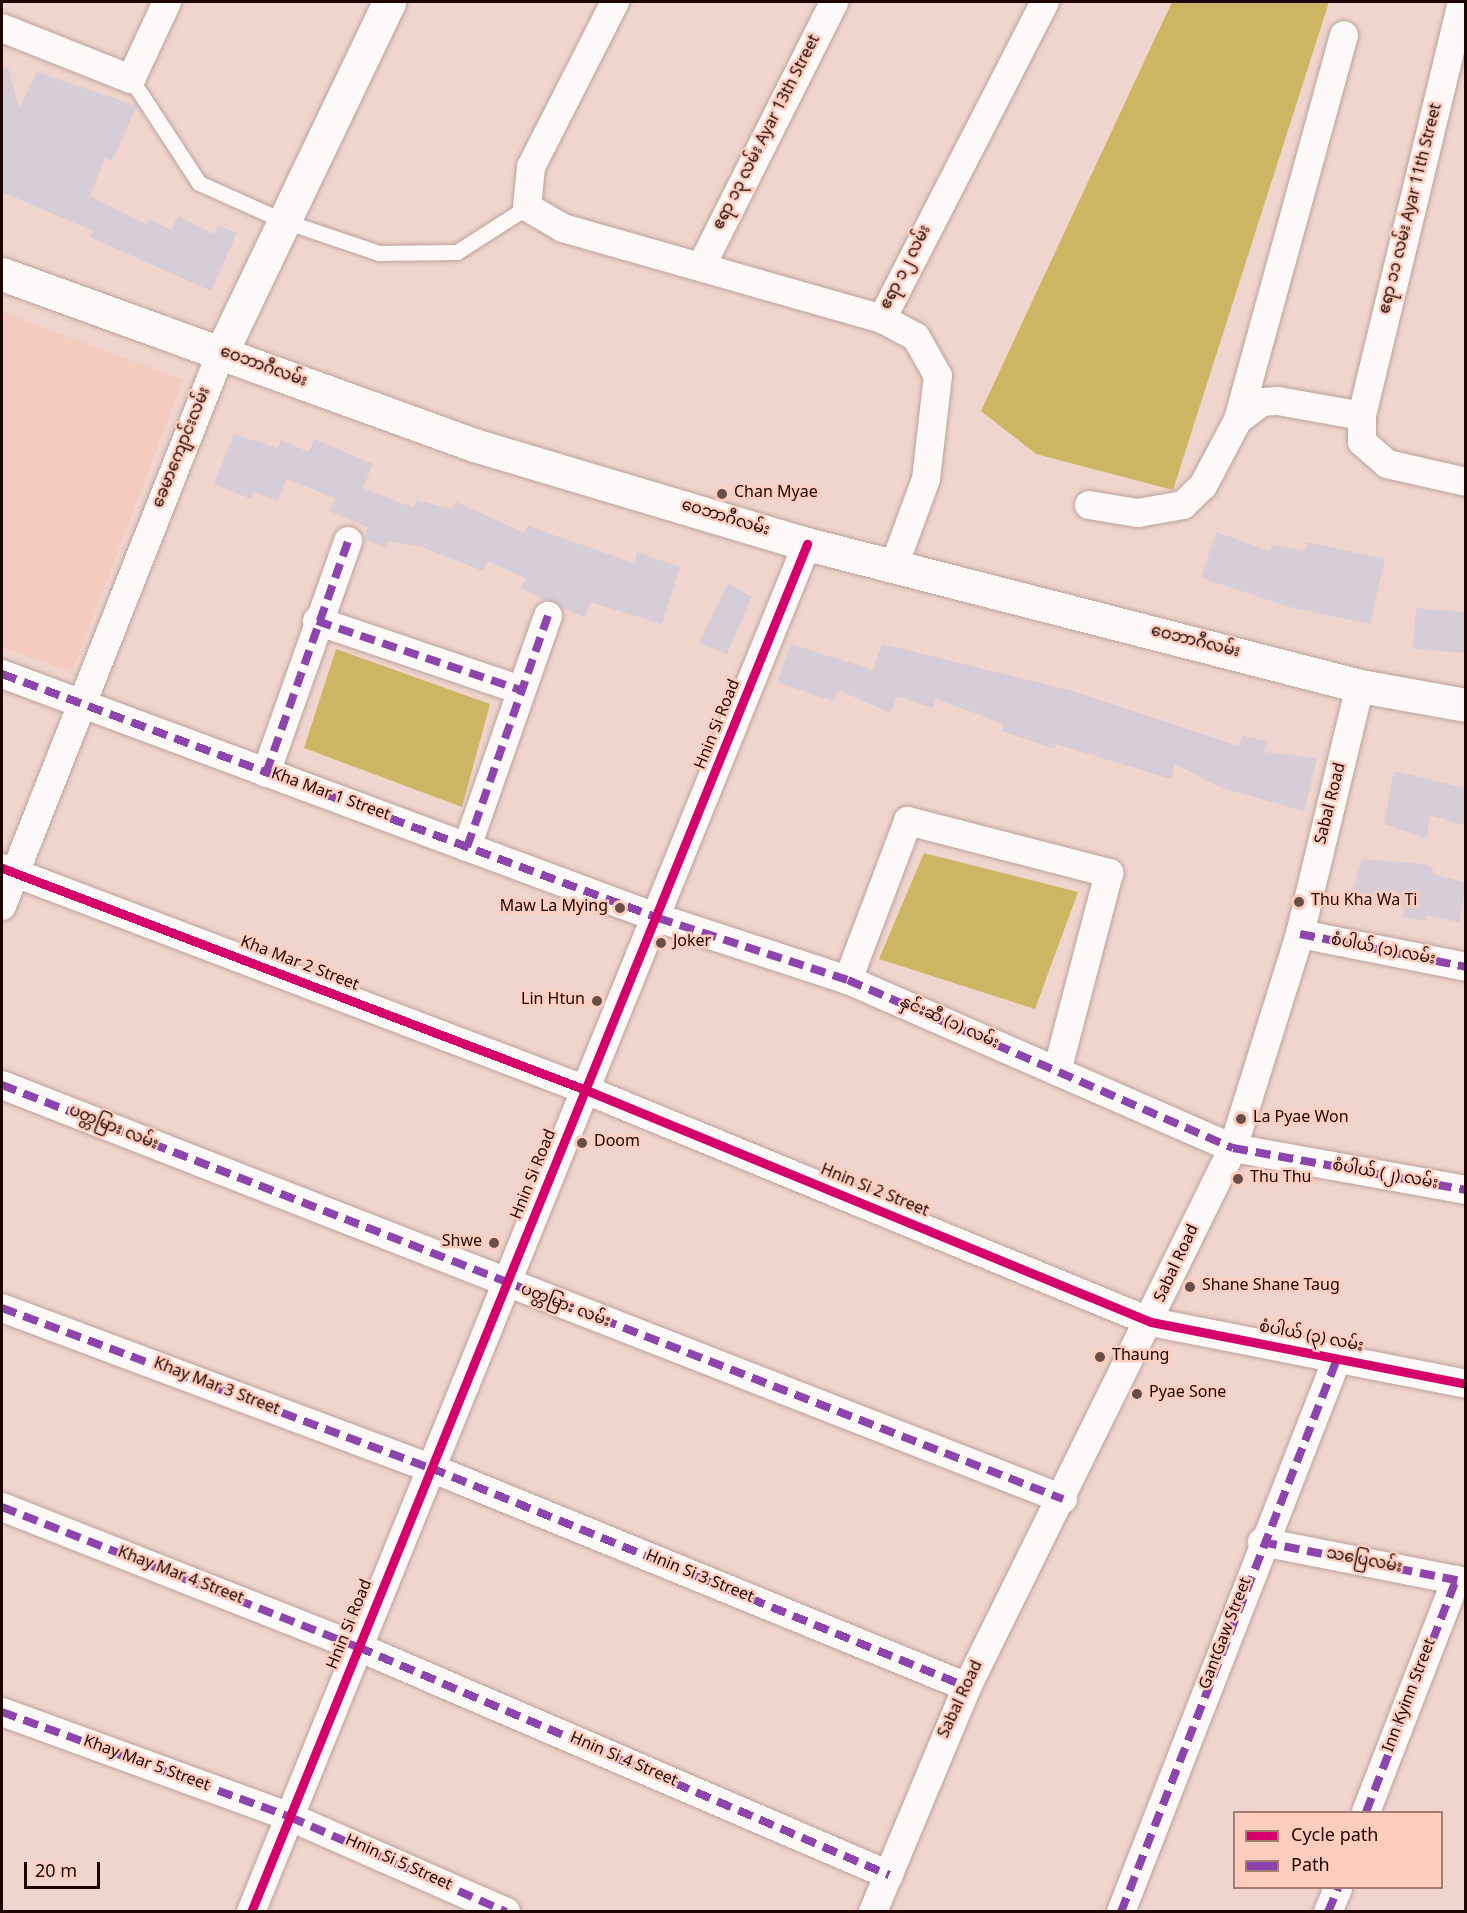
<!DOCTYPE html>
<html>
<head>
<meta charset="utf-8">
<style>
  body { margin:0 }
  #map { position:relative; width:1467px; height:1913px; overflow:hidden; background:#efd5cd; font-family:Georgia,"Noto Sans Myanmar",serif }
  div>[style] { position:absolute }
  .built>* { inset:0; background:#f4cbbe }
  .water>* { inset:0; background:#ccb663 }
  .building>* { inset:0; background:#d7cdd7 }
  .roads { filter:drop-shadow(0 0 2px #bca29a) drop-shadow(0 0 2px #bca29a) }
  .lane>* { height:15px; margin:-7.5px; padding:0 7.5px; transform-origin:7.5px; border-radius:7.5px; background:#fdf9f8 }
  .street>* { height:28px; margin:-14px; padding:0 14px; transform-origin:14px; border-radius:14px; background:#fdf9f8 }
  .secondary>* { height:33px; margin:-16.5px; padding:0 16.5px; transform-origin:16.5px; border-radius:16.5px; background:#fdf9f8 }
  .primary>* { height:33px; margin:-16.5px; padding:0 16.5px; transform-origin:16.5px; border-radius:16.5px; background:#fdf9f8 }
  .quiet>* { height:8px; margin-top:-4px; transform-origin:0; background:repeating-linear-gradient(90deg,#8e44ad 0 15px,transparent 0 23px) }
  .cycleway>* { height:9px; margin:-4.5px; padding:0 4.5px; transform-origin:4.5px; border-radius:4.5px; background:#d6006c }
  .dots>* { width:16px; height:16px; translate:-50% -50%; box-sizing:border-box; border:3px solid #fecdbe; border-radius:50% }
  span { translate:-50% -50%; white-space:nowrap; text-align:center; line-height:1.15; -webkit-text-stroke:5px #fecdbe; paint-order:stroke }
  .street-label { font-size:16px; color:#1e0501 }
  .poi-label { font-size:16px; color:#1e0501 }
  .left { translate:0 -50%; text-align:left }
  .right { translate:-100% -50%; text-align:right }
  .frame { position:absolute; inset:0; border:3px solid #1e0501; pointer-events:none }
  .legend { position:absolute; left:1233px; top:1811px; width:210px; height:78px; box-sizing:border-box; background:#fecdbe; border:2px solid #a47d72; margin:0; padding:8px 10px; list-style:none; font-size:18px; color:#1e0501 }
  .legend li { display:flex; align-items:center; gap:12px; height:30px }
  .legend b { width:30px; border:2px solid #a47d72 }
  .scale { position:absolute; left:24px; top:1862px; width:76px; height:27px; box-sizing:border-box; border:3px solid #1e0501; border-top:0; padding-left:8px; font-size:18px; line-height:21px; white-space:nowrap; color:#1e0501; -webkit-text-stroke:4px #fecdbe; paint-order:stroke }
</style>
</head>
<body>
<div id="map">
  <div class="built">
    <div style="clip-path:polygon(2px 312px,183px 380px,72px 672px,2px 647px)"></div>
  </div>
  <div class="water">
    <div style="clip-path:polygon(1172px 2px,1329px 2px,1173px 490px,1036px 454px,981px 411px)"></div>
    <div style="clip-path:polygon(336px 649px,490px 704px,462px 807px,304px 748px)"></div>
    <div style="clip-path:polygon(924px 853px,1078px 892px,1035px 1009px,879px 959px)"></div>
  </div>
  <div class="building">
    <div style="clip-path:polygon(8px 67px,19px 108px,37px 72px,137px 106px,112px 161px,105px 158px,90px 196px,146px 224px,149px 219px,171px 230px,178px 216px,214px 234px,218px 225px,237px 233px,211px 291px,90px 237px,93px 231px,2px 192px,2px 68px)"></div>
    <div style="clip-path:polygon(234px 434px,278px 448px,281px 440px,309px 452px,314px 439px,373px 464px,363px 488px,414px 508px,416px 500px,453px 509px,456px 502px,525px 533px,528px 526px,634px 563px,637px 552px,680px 567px,662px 624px,590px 602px,585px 618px,521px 588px,526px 578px,487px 561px,483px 571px,422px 547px,388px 541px,386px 548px,364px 539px,368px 527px,329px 511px,335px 498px,287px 479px,278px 501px,253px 491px,251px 499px,214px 484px)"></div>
    <div style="clip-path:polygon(1216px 532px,1270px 551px,1272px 544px,1305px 551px,1307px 542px,1385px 559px,1370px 624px,1293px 608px,1201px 578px)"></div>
    <div style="clip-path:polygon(728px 583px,752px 597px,727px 654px,699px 643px)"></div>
    <div style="clip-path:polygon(1416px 608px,1466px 612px,1466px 653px,1413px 649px)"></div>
    <div style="clip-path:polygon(791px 644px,873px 670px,882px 644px,1069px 690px,1239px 746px,1242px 736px,1267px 741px,1264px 752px,1317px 758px,1304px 811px,1219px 787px,1175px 764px,1171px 779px,1056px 744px,1055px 749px,1002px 731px,1004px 724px,936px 699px,933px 708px,897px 696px,891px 713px,838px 690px,833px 701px,777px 682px)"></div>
    <div style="clip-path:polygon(1394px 771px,1466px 788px,1466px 826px,1430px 815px,1427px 839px,1384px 824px)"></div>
    <div style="clip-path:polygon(1362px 859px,1424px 864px,1433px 869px,1433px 874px,1466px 883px,1459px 922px,1426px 915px,1425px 921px,1402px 917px,1404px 907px,1349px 903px)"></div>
  </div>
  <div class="roads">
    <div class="lane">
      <div style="left:131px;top:79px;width:124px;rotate:56.8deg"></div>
      <div style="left:199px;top:183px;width:93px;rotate:24.1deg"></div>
      <div style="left:284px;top:221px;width:100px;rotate:18.6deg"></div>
      <div style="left:379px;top:253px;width:78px;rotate:-0.7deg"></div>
      <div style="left:457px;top:252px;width:83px;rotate:-32.7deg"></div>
    </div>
    <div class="street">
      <div style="left:615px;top:2px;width:185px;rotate:117deg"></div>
      <div style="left:531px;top:167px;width:40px;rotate:95.7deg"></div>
      <div style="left:527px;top:207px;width:42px;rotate:30.3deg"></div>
      <div style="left:563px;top:228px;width:332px;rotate:15.9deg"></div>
      <div style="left:1462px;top:2px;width:426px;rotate:103.6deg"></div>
      <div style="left:1362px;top:416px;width:26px;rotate:90deg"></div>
      <div style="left:1362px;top:442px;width:33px;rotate:41deg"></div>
      <div style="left:1387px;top:464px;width:81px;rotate:12.8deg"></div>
      <div style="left:2px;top:28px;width:139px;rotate:21.6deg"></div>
      <div style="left:131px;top:79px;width:85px;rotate:-64.9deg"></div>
      <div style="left:702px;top:265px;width:294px;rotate:-63.3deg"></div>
      <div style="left:1238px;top:420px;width:399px;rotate:-74.6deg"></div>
      <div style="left:1089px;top:505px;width:50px;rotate:9.3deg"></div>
      <div style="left:1138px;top:513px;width:46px;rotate:-10.1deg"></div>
      <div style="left:1183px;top:505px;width:28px;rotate:-44deg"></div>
      <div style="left:1203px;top:486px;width:75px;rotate:-62.1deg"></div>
      <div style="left:1238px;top:420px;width:30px;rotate:-37deg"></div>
      <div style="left:1262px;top:402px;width:16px;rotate:-4deg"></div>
      <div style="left:1278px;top:401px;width:85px;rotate:10.1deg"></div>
      <div style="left:894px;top:566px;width:93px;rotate:-69.8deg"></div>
      <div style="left:926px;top:479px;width:104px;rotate:-83.4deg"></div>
      <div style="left:938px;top:376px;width:45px;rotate:-119.4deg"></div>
      <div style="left:916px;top:337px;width:38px;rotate:-152deg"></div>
      <div style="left:882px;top:319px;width:356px;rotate:-62.8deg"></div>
      <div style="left:317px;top:621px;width:215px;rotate:18.7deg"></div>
      <div style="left:2px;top:674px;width:700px;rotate:20.4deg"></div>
      <div style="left:658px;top:918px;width:200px;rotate:18.1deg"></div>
      <div style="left:848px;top:980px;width:420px;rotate:23.6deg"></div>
      <div style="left:1233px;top:1148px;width:237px;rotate:10.2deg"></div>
      <div style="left:266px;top:773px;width:246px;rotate:-70.5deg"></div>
      <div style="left:467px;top:847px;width:245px;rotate:-70.7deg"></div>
      <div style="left:2px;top:868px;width:625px;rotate:20.81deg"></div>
      <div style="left:586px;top:1090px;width:611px;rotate:22.32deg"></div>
      <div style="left:1151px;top:1322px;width:321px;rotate:11.1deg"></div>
      <div style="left:2px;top:906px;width:595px;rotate:-68.4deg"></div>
      <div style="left:1300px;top:934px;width:169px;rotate:11.2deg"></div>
      <div style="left:848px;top:980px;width:170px;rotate:-69.3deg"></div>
      <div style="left:908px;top:821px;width:208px;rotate:14.5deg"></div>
      <div style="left:1109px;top:873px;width:205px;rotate:104.7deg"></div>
      <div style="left:2px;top:1085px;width:1139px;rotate:21.32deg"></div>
      <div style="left:2px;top:1308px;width:458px;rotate:20.5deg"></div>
      <div style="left:431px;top:1468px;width:579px;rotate:22.22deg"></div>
      <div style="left:2px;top:1507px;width:383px;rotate:21.5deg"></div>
      <div style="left:358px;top:1647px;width:578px;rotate:23.24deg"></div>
      <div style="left:1262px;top:1542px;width:208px;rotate:11.1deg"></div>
      <div style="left:2px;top:1712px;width:307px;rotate:20deg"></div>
      <div style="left:290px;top:1817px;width:236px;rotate:23.7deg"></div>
      <div style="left:1366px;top:1812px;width:249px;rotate:-68.8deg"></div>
      <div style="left:251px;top:1912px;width:1477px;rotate:-67.88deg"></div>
      <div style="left:873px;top:1912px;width:244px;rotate:-67.3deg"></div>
      <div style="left:967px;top:1687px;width:601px;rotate:-63.73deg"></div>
      <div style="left:1233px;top:1148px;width:224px;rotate:-72.6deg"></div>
      <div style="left:1300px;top:934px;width:255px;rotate:-76.4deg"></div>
      <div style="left:1121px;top:1912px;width:594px;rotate:-68.66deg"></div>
      <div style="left:1328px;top:1912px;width:26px;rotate:-67deg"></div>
    </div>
    <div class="secondary">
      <div style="left:221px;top:353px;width:389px;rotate:-64.4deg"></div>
    </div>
    <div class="primary">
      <div style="left:2px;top:274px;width:502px;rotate:19.91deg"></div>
      <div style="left:474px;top:445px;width:347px;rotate:16.6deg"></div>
      <div style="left:807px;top:544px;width:571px;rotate:14.4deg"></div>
      <div style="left:1360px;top:686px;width:108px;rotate:10.2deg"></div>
    </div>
  </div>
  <div class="quiet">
    <div style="left:317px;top:621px;width:215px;rotate:18.7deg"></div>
    <div style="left:2px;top:674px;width:700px;rotate:20.4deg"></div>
    <div style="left:658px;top:918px;width:200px;rotate:18.1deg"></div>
    <div style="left:848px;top:980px;width:420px;rotate:23.6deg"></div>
    <div style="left:1233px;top:1148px;width:237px;rotate:10.2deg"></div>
    <div style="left:266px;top:773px;width:246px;rotate:-70.5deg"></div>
    <div style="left:467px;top:847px;width:245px;rotate:-70.7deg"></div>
    <div style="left:1300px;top:934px;width:169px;rotate:11.2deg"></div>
    <div style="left:2px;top:1085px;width:1139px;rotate:21.32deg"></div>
    <div style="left:2px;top:1308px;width:458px;rotate:20.5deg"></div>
    <div style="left:431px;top:1468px;width:579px;rotate:22.22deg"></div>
    <div style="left:2px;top:1507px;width:383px;rotate:21.5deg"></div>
    <div style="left:358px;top:1647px;width:578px;rotate:23.24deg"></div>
    <div style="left:1262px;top:1542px;width:208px;rotate:11.1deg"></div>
    <div style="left:2px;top:1712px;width:307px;rotate:20deg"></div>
    <div style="left:290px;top:1817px;width:236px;rotate:23.7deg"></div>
    <div style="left:1366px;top:1812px;width:249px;rotate:-68.8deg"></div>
    <div style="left:1121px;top:1912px;width:594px;rotate:-68.66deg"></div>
    <div style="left:1328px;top:1912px;width:26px;rotate:-67deg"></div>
  </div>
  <div class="cycleway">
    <div style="left:2px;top:868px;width:625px;rotate:20.81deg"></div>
    <div style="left:586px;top:1090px;width:611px;rotate:22.32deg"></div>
    <div style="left:1151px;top:1322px;width:321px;rotate:11.1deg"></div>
    <div style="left:251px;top:1912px;width:1477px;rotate:-67.88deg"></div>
  </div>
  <div class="dots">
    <div style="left:722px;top:494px;background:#674e48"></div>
    <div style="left:1299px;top:902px;background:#674e48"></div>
    <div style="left:620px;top:908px;background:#674e48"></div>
    <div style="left:661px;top:943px;background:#674e48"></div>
    <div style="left:597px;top:1001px;background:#674e48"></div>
    <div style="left:1241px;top:1119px;background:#674e48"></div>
    <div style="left:582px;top:1143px;background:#674e48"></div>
    <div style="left:1238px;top:1179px;background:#674e48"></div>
    <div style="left:494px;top:1243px;background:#674e48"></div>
    <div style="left:1190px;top:1287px;background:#674e48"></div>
    <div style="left:1100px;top:1357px;background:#674e48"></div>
    <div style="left:1137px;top:1394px;background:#674e48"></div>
  </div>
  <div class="street-label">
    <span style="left:768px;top:133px;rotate:-63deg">ဧရာ ၁၃ လမ်း Ayar 13th Street</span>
    <span style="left:1412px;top:209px;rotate:-76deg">ဧရာ ၁၁ လမ်း Ayar 11th Street</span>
    <span style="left:907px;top:268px;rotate:-63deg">ဧရာ ၁၂ လမ်း</span>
    <span style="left:263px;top:368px;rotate:20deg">ဝေဘာဂီလမ်း</span>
    <span style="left:183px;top:448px;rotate:-68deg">ခေမာကျောင်းလမ်း</span>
    <span style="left:725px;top:519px;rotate:17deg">ဝေဘာဂီလမ်း</span>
    <span style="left:1195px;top:643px;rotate:14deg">ဝေဘာဂီလမ်း</span>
    <span style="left:719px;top:725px;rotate:-68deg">Hnin Si Road</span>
    <span style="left:330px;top:796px;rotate:20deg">Kha Mar 1 Street</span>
    <span style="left:1332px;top:804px;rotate:-76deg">Sabal Road</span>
    <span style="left:1383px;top:951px;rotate:11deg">စံပါယ် (၁) လမ်း</span>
    <span style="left:299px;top:965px;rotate:21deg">Kha Mar 2 Street</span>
    <span style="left:949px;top:1024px;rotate:24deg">နှင်းဆီ (၁) လမ်း</span>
    <span style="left:113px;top:1129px;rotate:22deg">ပတ္တမြား လမ်း</span>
    <span style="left:535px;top:1175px;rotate:-68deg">Hnin Si Road</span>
    <span style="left:1385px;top:1176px;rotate:10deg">စံပါယ် (၂) လမ်း</span>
    <span style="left:874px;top:1192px;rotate:22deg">Hnin Si 2 Street</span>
    <span style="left:1178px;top:1264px;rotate:-65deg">Sabal Road</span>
    <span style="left:565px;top:1307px;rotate:21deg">ပတ္တမြား လမ်း</span>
    <span style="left:1311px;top:1338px;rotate:11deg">စံပါယ် (၃) လမ်း</span>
    <span style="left:216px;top:1388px;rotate:21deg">Khay Mar 3 Street</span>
    <span style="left:1364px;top:1562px;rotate:11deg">သပြေလမ်း</span>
    <span style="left:180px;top:1577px;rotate:21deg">Khay Mar 4 Street</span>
    <span style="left:699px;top:1578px;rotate:22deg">Hnin Si 3 Street</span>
    <span style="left:351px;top:1625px;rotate:-68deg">Hnin Si Road</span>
    <span style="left:1227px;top:1634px;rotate:-69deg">GantGaw Street</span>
    <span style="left:1411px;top:1696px;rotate:-69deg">Inn Kyinn Street</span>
    <span style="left:962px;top:1700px;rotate:-65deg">Sabal Road</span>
    <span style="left:623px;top:1761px;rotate:23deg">Hnin Si 4 Street</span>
    <span style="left:146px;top:1765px;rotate:20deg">Khay Mar 5 Street</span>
    <span style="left:398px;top:1864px;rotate:24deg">Hnin Si 5 Street</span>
  </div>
  <div class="poi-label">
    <span class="left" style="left:734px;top:494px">Chan Myae</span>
    <span class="left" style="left:1311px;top:902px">Thu Kha Wa Ti</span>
    <span class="right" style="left:608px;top:908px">Maw La Mying</span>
    <span class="left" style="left:673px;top:943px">Joker</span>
    <span class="right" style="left:585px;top:1001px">Lin Htun</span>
    <span class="left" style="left:1253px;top:1119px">La Pyae Won</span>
    <span class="left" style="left:594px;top:1143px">Doom</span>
    <span class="left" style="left:1250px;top:1179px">Thu Thu</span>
    <span class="right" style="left:482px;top:1243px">Shwe</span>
    <span class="left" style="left:1202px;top:1287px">Shane Shane Taug</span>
    <span class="left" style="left:1112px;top:1357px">Thaung</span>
    <span class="left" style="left:1149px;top:1394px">Pyae Sone</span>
  </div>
  <div class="frame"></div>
  <ul class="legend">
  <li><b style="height:8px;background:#d6006c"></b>Cycle path</li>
  <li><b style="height:8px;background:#8e44ad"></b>Path</li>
  </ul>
  <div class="scale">20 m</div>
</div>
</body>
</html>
